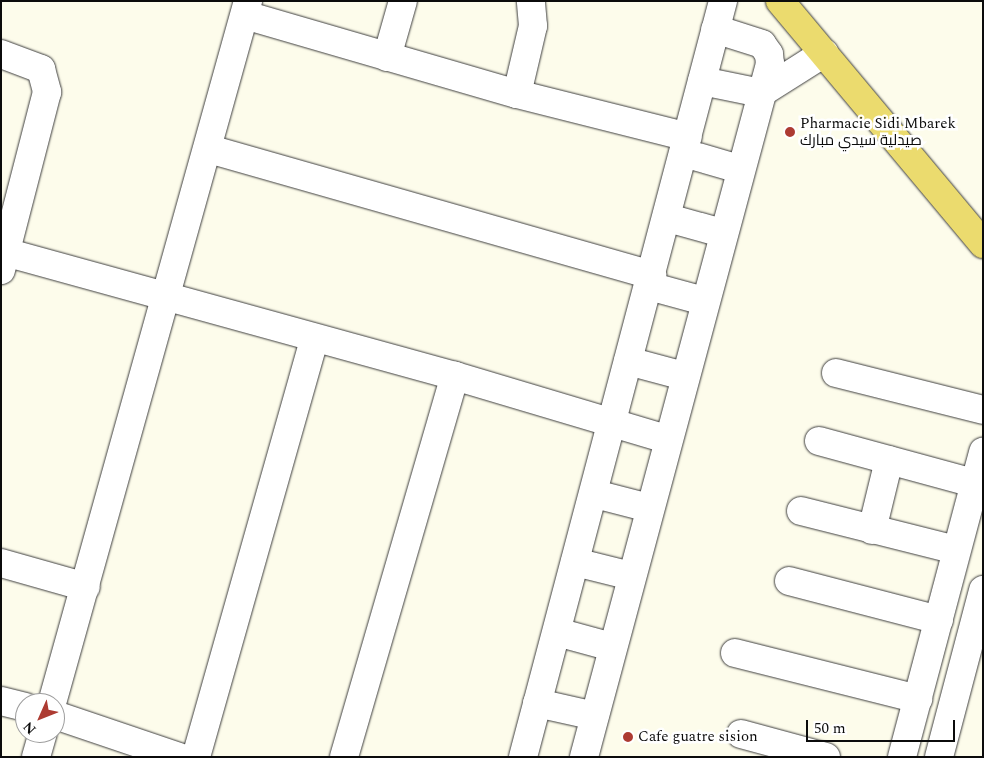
<!DOCTYPE html>
<html>
<head>
<meta charset="utf-8">
<style>
  body { margin:0 }
  #map { position:relative; width:984px; height:758px; overflow:hidden; background:#fdfceb; font-family:Spectral,Cairo,serif }
  div>[style] { position:absolute }
  .roads { filter:drop-shadow(0 0 1px #3e3e3e) drop-shadow(0 0 1px #3e3e3e) }
  .minor>* { height:28px; margin:-14px; padding:0 14px; transform-origin:14px; border-radius:14px; background:#fff }
  .major>* { height:28px; margin:-14px; padding:0 14px; transform-origin:14px; border-radius:14px; background:#ebdb6e }
  .dots>* { width:14px; height:14px; translate:-50% -50%; box-sizing:border-box; border:2px solid #fff; border-radius:50% }
  span { translate:-50% -50%; white-space:nowrap; text-align:center; line-height:1.15; -webkit-text-stroke:5px #fff; paint-order:stroke }
  .poi-label { font-size:15px; color:#0b0b0b }
  .left { translate:0 -50%; text-align:left }
  .frame { position:absolute; inset:0; border:2px solid #0b0b0b; pointer-events:none }
  .north { position:absolute; left:15px; top:693px; width:50px; height:50px; box-sizing:border-box; background:#fff; border:1px solid #9d9d9d; border-radius:50%; rotate:226deg; font-size:14px; font-weight:700; line-height:20px; text-align:center; color:#0b0b0b }
  .north::after { content:''; display:block; margin:auto; width:18px; height:22px; background:#ad3b32; clip-path:polygon(50% 0,100% 100%,50% 72%,0 100%) }
  .scale { position:absolute; left:806px; top:720px; width:149px; height:22px; box-sizing:border-box; border:2px solid #0b0b0b; border-top:0; padding-left:6px; font-size:15px; line-height:18px; white-space:nowrap; color:#0b0b0b; -webkit-text-stroke:4px #fff; paint-order:stroke }
</style>
</head>
<body>
<div id="map">
  <div class="roads">
    <div class="minor">
      <div style="left:245px;top:15px;width:283px;rotate:16.2deg"></div>
      <div style="left:517px;top:94px;width:176px;rotate:14.1deg"></div>
      <div style="left:1px;top:54px;width:43px;rotate:20.6deg"></div>
      <div style="left:41px;top:69px;width:24px;rotate:75deg"></div>
      <div style="left:47px;top:92px;width:184px;rotate:104.5deg"></div>
      <div style="left:387px;top:57px;width:58px;rotate:-74.1deg"></div>
      <div style="left:702px;top:81px;width:60px;rotate:11.5deg"></div>
      <div style="left:761px;top:93px;width:75px;rotate:-32.4deg"></div>
      <div style="left:517px;top:94px;width:70px;rotate:-76.8deg"></div>
      <div style="left:533px;top:26px;width:25px;rotate:-95deg"></div>
      <div style="left:209px;top:149px;width:461px;rotate:15.9deg"></div>
      <div style="left:684px;top:153px;width:57px;rotate:16.2deg"></div>
      <div style="left:668px;top:218px;width:56px;rotate:15.5deg"></div>
      <div style="left:1px;top:251px;width:471px;rotate:15.4deg"></div>
      <div style="left:455px;top:376px;width:221px;rotate:16.6deg"></div>
      <div style="left:649px;top:286px;width:57px;rotate:15.3deg"></div>
      <div style="left:628px;top:361px;width:58px;rotate:15deg"></div>
      <div style="left:836px;top:373px;width:152px;rotate:14.1deg"></div>
      <div style="left:819px;top:441px;width:161px;rotate:15.2deg"></div>
      <div style="left:595px;top:494px;width:56px;rotate:14.5deg"></div>
      <div style="left:801px;top:511px;width:160px;rotate:14.1deg"></div>
      <div style="left:872px;top:530px;width:72px;rotate:-76.3deg"></div>
      <div style="left:575px;top:562px;width:58px;rotate:14deg"></div>
      <div style="left:1px;top:563px;width:88px;rotate:15.8deg"></div>
      <div style="left:789px;top:581px;width:155px;rotate:14.6deg"></div>
      <div style="left:557px;top:632px;width:57px;rotate:15.3deg"></div>
      <div style="left:735px;top:653px;width:189px;rotate:14.1deg"></div>
      <div style="left:1px;top:701px;width:25px;rotate:14deg"></div>
      <div style="left:52px;top:703px;width:729px;rotate:-74.4deg"></div>
      <div style="left:537px;top:703px;width:59px;rotate:12.6deg"></div>
      <div style="left:55px;top:715px;width:131px;rotate:18.7deg"></div>
      <div style="left:741px;top:734px;width:88px;rotate:15.1deg"></div>
      <div style="left:36px;top:757px;width:25px;rotate:-74deg"></div>
      <div style="left:196px;top:757px;width:434px;rotate:-74.2deg"></div>
      <div style="left:344px;top:757px;width:397px;rotate:-73.8deg"></div>
      <div style="left:523px;top:757px;width:782px;rotate:-75.18deg"></div>
      <div style="left:584px;top:757px;width:718px;rotate:-74.98deg"></div>
      <div style="left:770px;top:64px;width:10px;rotate:-96deg"></div>
      <div style="left:769px;top:54px;width:12px;rotate:-125deg"></div>
      <div style="left:762px;top:44px;width:49px;rotate:-162.3deg"></div>
      <div style="left:902px;top:757px;width:316px;rotate:-75.1deg"></div>
      <div style="left:939px;top:757px;width:173px;rotate:-75.2deg"></div>
    </div>
    <div class="major">
      <div style="left:780px;top:1px;width:317px;rotate:50.1deg"></div>
    </div>
  </div>
  <div class="dots">
    <div style="left:790px;top:132px;background:#ad3b32"></div>
    <div style="left:628px;top:737px;background:#ad3b32"></div>
  </div>
  <div class="poi-label">
    <span class="left" style="left:800px;top:132px">Pharmacie Sidi Mbarek<br>صيدلية سيدي مبارك</span>
    <span class="left" style="left:638px;top:737px">Cafe guatre sision</span>
  </div>
  <div class="frame"></div>
  <div class="north">N</div>
  <div class="scale">50 m</div>
</div>
</body>
</html>
